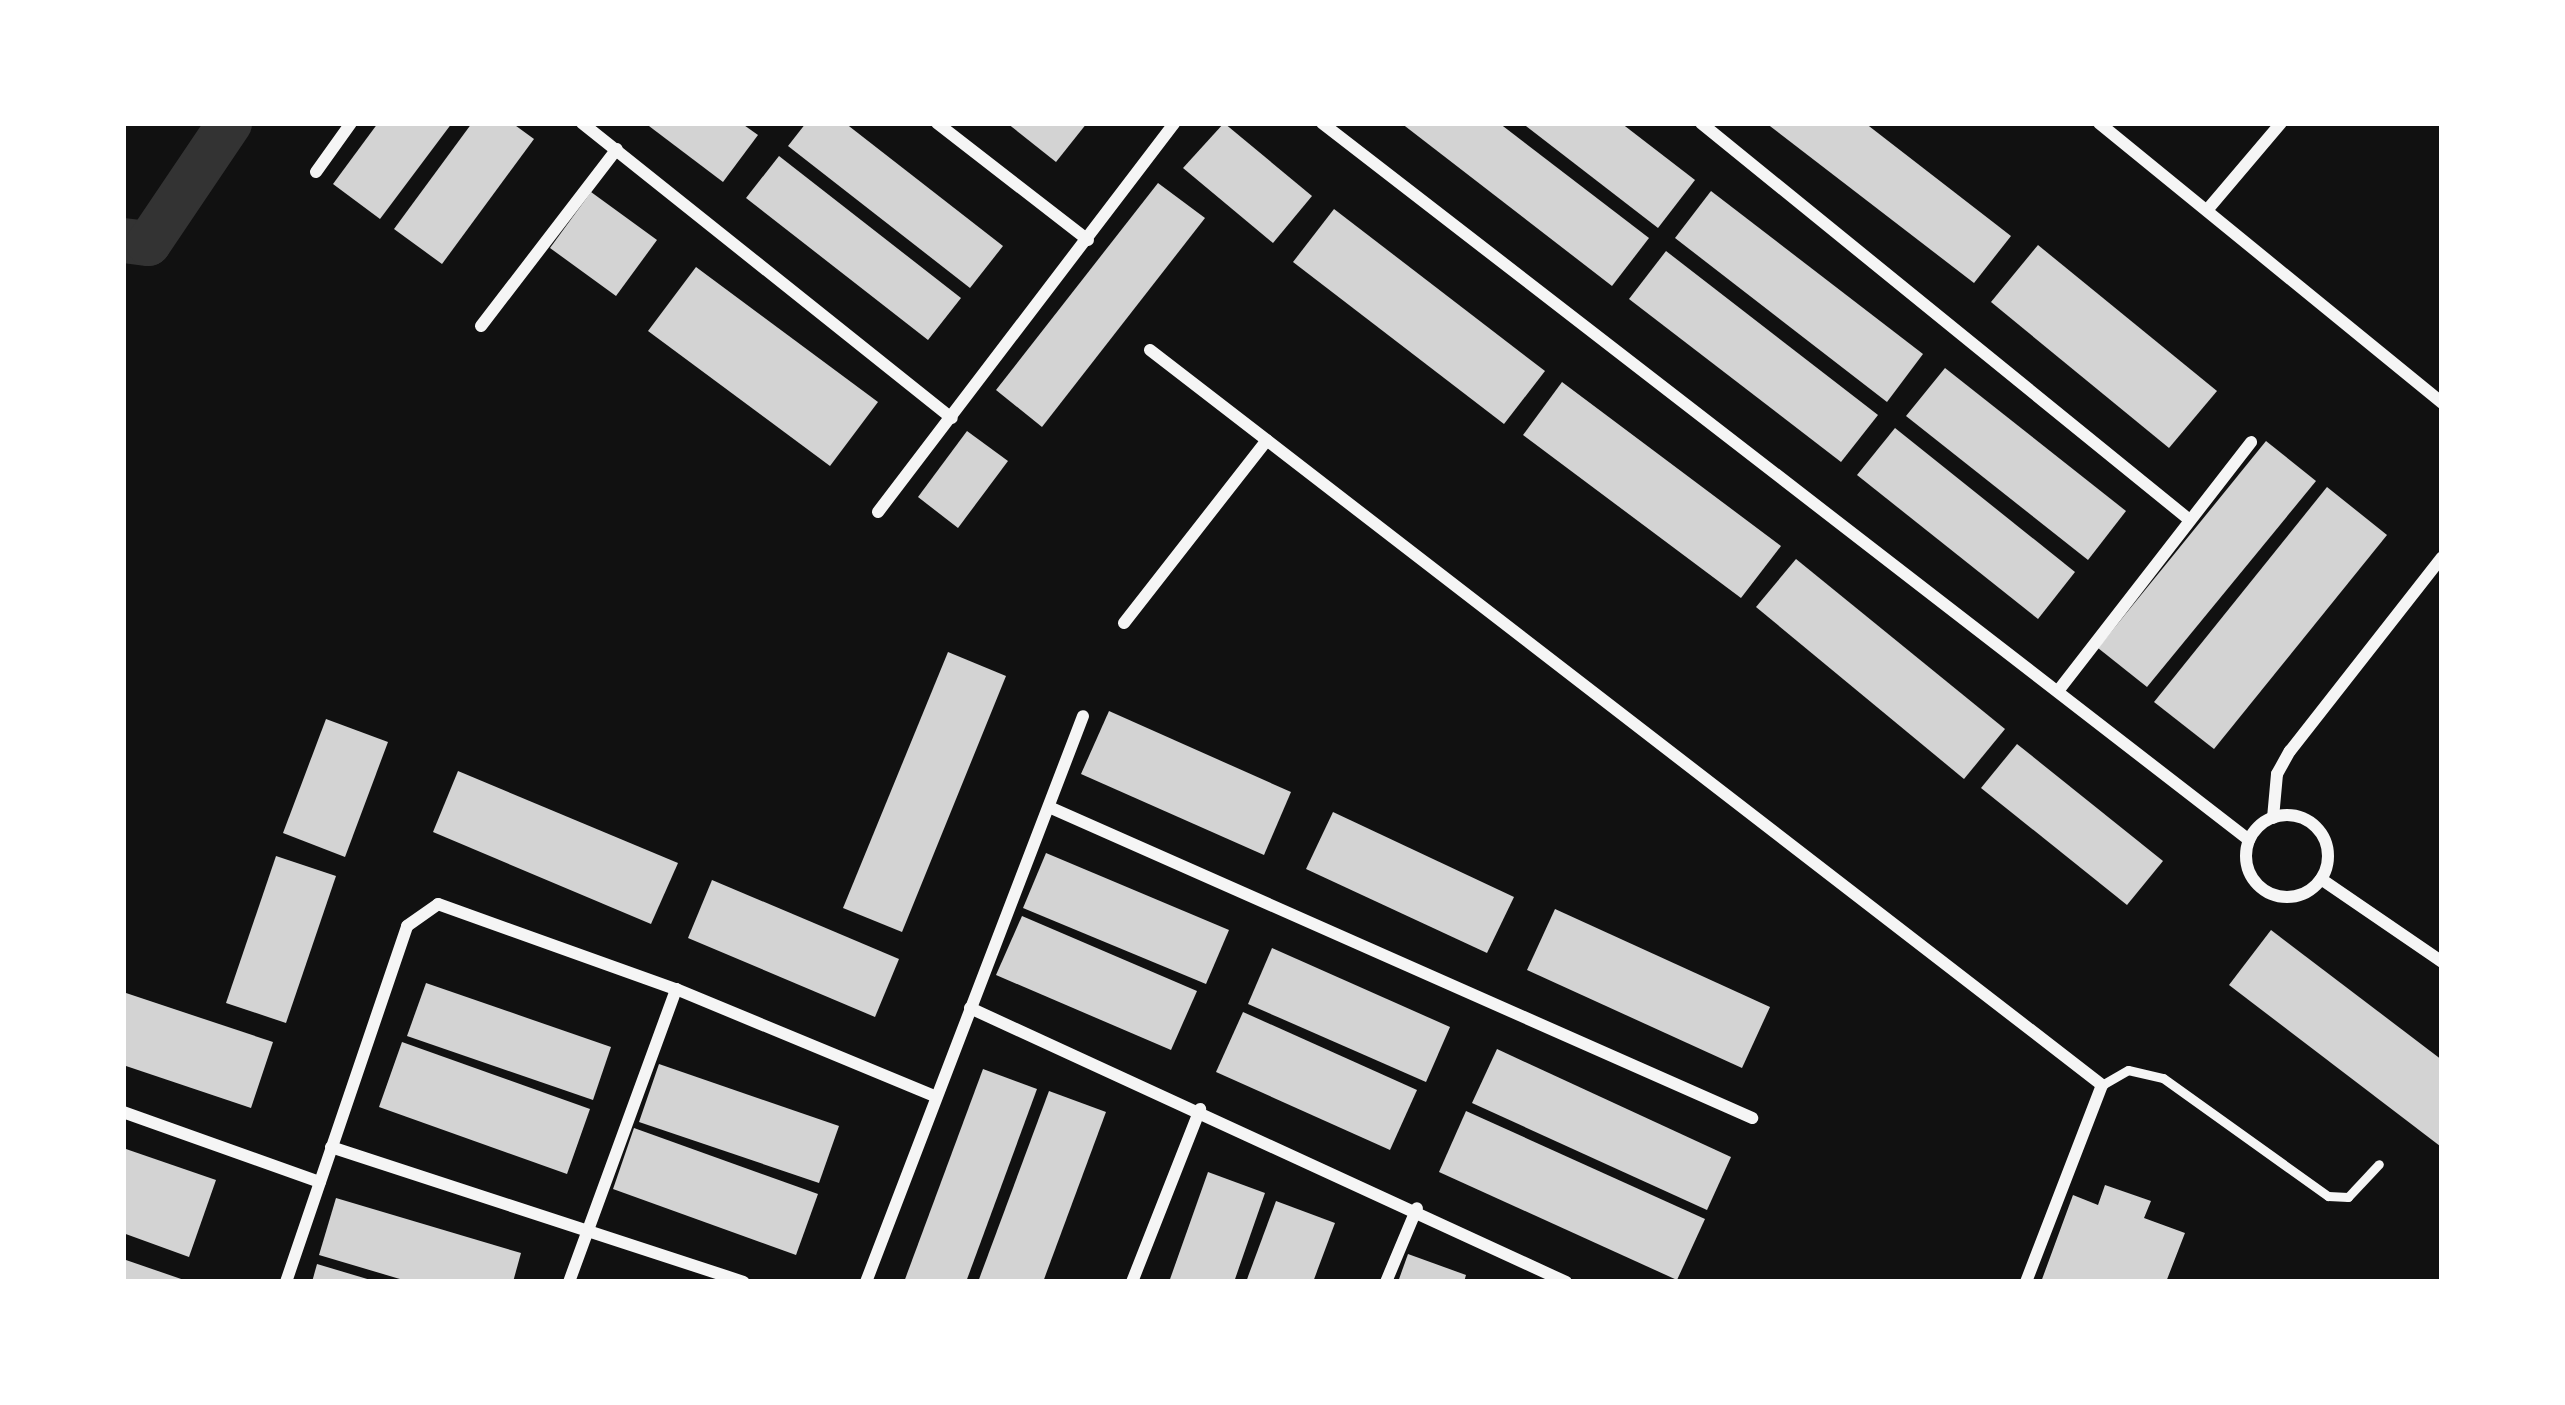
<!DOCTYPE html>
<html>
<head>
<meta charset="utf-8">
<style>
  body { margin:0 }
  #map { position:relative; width:2565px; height:1405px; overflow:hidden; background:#111; font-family:"Exo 2",sans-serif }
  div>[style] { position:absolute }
  .canal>* { height:45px; margin:-22.5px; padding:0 22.5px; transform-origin:22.5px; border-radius:22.5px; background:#333 }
  .building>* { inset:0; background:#d3d3d3 }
  .service>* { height:9px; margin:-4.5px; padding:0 4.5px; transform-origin:4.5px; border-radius:4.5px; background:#f5f5f5 }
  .minor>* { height:12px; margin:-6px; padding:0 6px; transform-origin:6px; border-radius:6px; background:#f5f5f5 }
  .minor>.ring { margin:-6px; padding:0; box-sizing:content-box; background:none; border:12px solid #f5f5f5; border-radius:50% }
  span { translate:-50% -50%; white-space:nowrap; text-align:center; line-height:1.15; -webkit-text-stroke:12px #fff; paint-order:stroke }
  .frame { position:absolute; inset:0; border:126px solid #fff; pointer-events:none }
</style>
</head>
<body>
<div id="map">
  <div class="canal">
    <div style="left:123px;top:240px;width:25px;rotate:7deg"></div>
    <div style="left:148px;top:243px;width:145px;rotate:-56deg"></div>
  </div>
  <div class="building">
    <div style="clip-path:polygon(378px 123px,452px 123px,380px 219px,333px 184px)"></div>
    <div style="clip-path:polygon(472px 123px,512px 123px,534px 139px,442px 264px,394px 229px)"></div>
    <div style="clip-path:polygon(645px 123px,741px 123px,758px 135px,723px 182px)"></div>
    <div style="clip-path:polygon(806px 123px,845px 123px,1003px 246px,970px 288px,788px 146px)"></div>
    <div style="clip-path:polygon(1007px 123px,1087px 123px,1056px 162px)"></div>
    <div style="clip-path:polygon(1224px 123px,1312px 196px,1273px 243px,1183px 168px)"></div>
    <div style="clip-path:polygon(1401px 123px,1499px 123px,1649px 238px,1612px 286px)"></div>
    <div style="clip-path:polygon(1522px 123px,1621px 123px,1695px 180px,1658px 228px)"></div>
    <div style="clip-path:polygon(1766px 123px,1865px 123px,2011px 236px,1974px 283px)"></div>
    <div style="clip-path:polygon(779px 156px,961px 298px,928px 340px,746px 198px)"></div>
    <div style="clip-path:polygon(1158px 183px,1205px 218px,1042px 427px,996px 390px)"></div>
    <div style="clip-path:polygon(1711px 191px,1923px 354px,1887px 402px,1675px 238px)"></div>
    <div style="clip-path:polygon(591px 192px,657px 240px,616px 296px,550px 248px)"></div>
    <div style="clip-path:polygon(1334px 209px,1545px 371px,1504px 424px,1293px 262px)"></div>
    <div style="clip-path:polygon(2038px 245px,2217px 391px,2169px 448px,1991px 302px)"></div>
    <div style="clip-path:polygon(1666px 251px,1878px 415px,1841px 462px,1629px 299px)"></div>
    <div style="clip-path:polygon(696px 267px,878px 402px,830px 466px,648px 331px)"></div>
    <div style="clip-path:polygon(1945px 368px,2126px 511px,2088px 560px,1906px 416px)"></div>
    <div style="clip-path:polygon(1562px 382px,1781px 546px,1741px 598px,1523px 435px)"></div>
    <div style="clip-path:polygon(1895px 428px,2075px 572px,2038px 619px,1857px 475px)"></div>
    <div style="clip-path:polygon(967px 431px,1008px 461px,958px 528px,918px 497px)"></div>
    <div style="clip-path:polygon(2266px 441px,2316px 481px,2147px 687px,2098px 648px)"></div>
    <div style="clip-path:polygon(2327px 487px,2387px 535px,2214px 749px,2154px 702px)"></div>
    <div style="clip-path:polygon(1796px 559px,2005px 729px,1964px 779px,1756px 607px)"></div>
    <div style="clip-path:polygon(948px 652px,1006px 676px,902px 932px,843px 908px)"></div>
    <div style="clip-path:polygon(1109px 711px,1291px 792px,1264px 855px,1081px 774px)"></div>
    <div style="clip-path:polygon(326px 719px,388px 742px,345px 857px,283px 833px)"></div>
    <div style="clip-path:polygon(2017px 744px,2163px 861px,2127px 905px,1981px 788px)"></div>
    <div style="clip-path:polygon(458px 771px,678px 863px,651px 924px,433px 832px)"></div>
    <div style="clip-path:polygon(1333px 812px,1514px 897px,1487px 953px,1306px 869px)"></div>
    <div style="clip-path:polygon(1046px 853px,1229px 930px,1206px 984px,1023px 908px)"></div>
    <div style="clip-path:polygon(276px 856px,336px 876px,286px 1023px,226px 1003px)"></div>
    <div style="clip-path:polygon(712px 880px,899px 959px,875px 1017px,688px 938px)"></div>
    <div style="clip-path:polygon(1555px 909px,1770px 1007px,1742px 1068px,1527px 970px)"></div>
    <div style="clip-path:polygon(1022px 916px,1197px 991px,1171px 1050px,996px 975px)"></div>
    <div style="clip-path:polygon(2271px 930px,2442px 1060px,2440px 1146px,2229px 985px)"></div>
    <div style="clip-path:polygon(1272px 948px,1450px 1027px,1426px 1082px,1248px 1004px)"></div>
    <div style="clip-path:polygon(426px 983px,611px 1047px,593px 1100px,407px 1036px)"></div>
    <div style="clip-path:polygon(123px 992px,273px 1042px,251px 1108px,123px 1065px)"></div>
    <div style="clip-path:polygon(1243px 1012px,1417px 1090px,1390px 1150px,1216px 1072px)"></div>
    <div style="clip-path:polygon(402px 1042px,590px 1109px,567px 1174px,379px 1107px)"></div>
    <div style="clip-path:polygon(1497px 1049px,1731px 1157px,1707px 1210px,1472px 1103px)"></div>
    <div style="clip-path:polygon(659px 1064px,839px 1126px,819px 1183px,639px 1122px)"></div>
    <div style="clip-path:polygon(983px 1069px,1037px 1089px,966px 1282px,904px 1282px)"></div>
    <div style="clip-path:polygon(1049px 1091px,1106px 1112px,1043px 1282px,978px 1282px)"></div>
    <div style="clip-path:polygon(1466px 1111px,1705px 1219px,1677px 1280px,1439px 1172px)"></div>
    <div style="clip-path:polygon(634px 1128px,818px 1194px,796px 1255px,613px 1189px)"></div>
    <div style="clip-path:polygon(123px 1148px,216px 1180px,189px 1257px,123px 1233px)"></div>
    <div style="clip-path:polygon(1208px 1172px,1265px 1193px,1234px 1282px,1169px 1282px)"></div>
    <div style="clip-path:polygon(2105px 1185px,2151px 1201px,2144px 1218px,2185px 1233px,2166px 1282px,2041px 1282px,2073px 1195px,2098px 1205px)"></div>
    <div style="clip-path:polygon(336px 1198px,521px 1253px,513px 1282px,410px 1282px,319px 1255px)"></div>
    <div style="clip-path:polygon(1276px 1201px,1335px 1223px,1313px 1282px,1246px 1282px)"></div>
    <div style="clip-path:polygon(1408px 1254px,1466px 1275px,1464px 1282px,1398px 1282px)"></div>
    <div style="clip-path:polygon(123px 1259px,187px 1281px,187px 1282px,123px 1282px)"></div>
    <div style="clip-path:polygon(317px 1264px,374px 1281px,374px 1282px,312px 1282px)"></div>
  </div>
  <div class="service">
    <div style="left:2102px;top:1085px;width:30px;rotate:-30deg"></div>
    <div style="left:2128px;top:1070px;width:36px;rotate:13deg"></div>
    <div style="left:2163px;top:1078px;width:203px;rotate:35.6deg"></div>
    <div style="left:2328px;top:1196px;width:20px;rotate:3deg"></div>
    <div style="left:2348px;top:1197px;width:45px;rotate:-46.8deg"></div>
  </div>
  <div class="minor">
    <div style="left:582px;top:123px;width:473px;rotate:38.6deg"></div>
    <div style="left:937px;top:123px;width:191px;rotate:37.8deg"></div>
    <div style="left:1322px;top:123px;width:1172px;rotate:37.72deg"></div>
    <div style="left:1701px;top:123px;width:625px;rotate:39.09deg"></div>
    <div style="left:2099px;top:123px;width:443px;rotate:39.2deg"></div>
    <div style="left:316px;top:172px;width:60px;rotate:-54.5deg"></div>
    <div style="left:2208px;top:209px;width:113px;rotate:-49.7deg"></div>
    <div style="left:481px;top:326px;width:223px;rotate:-52.5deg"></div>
    <div style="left:1150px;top:350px;width:1203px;rotate:37.67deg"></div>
    <div style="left:2102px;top:1085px;width:211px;rotate:111.1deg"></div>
    <div style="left:878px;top:512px;width:489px;rotate:-52.7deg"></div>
    <div style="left:1124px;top:623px;width:232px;rotate:-52deg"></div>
    <div style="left:2058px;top:691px;width:315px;rotate:-52.2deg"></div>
    <div style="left:1049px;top:807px;width:769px;rotate:23.86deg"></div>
    <div class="ring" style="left:2246px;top:815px;width:70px;height:70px"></div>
    <div style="left:2273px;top:818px;width:44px;rotate:-84.8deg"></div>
    <div style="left:2277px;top:774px;width:26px;rotate:-61deg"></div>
    <div style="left:2290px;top:751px;width:246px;rotate:-51.9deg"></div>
    <div style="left:2321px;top:879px;width:147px;rotate:34.4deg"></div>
    <div style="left:970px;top:1008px;width:656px;rotate:24.69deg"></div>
    <div style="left:123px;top:1112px;width:209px;rotate:19.6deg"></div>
    <div style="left:331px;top:1147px;width:434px;rotate:18.1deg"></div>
    <div style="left:286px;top:1282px;width:376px;rotate:-71.2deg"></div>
    <div style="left:407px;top:926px;width:38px;rotate:-35deg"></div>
    <div style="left:438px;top:904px;width:253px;rotate:19.7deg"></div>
    <div style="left:676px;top:989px;width:279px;rotate:22.5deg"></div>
    <div style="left:569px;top:1282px;width:312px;rotate:-69.9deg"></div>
    <div style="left:866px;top:1282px;width:606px;rotate:-69.02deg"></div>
    <div style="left:1132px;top:1282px;width:186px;rotate:-68.5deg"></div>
    <div style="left:1386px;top:1282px;width:80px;rotate:-67.3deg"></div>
  </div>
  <div class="frame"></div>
</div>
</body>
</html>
